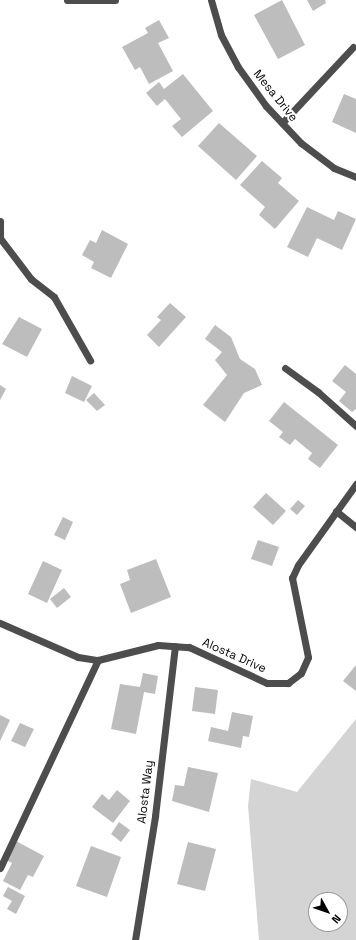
<!DOCTYPE html>
<html>
<head>
<meta charset="utf-8">
<style>
  body { margin:0 }
  #map { position:relative; width:356px; height:940px; overflow:hidden; background:#fff; font-family:"Space Grotesk",sans-serif }
  div>[style] { position:absolute }
  .green>* { inset:0; background:#d4d4d4 }
  .building>* { inset:0; background:#bdbdbd }
  .minor>* { height:7px; margin:-3.5px; padding:0 3.5px; transform-origin:3.5px; border-radius:3.5px; background:#4d4d4d }
  span { translate:-50% -50%; white-space:nowrap; text-align:center; line-height:1.15; -webkit-text-stroke:4px #fff; paint-order:stroke }
  .street-label { font-size:12px; color:#000 }
  .north { position:absolute; left:308px; top:892px; width:40px; height:40px; box-sizing:border-box; background:#fff; border:1px solid #999; border-radius:50%; rotate:130deg; font-size:11px; font-weight:700; line-height:16px; text-align:center; color:#000 }
  .north::after { content:''; display:block; margin:auto; width:14px; height:18px; background:#000; clip-path:polygon(50% 0,100% 100%,50% 72%,0 100%) }
</style>
</head>
<body>
<div id="map">
  <div class="green">
    <div style="clip-path:polygon(evenodd,356px 719px,356px 940px,259px 940px,248px 806px,251px 779px,297px 792px,356px 719px,316px 900px,340px 900px,340px 924px,316px 924px,316px 900px)"></div>
  </div>
  <div class="building">
    <div style="clip-path:polygon(282px 0,305px 45px,278px 59px,254px 15px)"></div>
    <div style="clip-path:polygon(307px 0,325px 0,326px 3px,313px 11px)"></div>
    <div style="clip-path:polygon(159px 20px,169px 38px,158px 43px,173px 71px,149px 84px,140px 67px,135px 70px,122px 47px,148px 33px,145px 28px)"></div>
    <div style="clip-path:polygon(183px 74px,213px 111px,182px 137px,172px 126px,181px 119px,165px 99px,157px 106px,146px 93px,159px 82px,164px 89px)"></div>
    <div style="clip-path:polygon(344px 94px,356px 99px,356px 133px,332px 122px)"></div>
    <div style="clip-path:polygon(219px 123px,257px 156px,236px 180px,198px 146px)"></div>
    <div style="clip-path:polygon(262px 161px,282px 178px,278px 183px,299px 201px,275px 229px,259px 215px,265px 207px,240px 185px)"></div>
    <div style="clip-path:polygon(307px 207px,334px 220px,338px 211px,356px 219px,342px 250px,317px 238px,308px 257px,287px 247px)"></div>
    <div style="clip-path:polygon(102px 230px,128px 244px,111px 278px,91px 268px,94px 262px,82px 255px,90px 240px,96px 243px)"></div>
    <div style="clip-path:polygon(170px 303px,186px 317px,159px 347px,147px 335px,161px 320px,157px 317px)"></div>
    <div style="clip-path:polygon(19px 317px,42px 329px,27px 357px,2px 344px)"></div>
    <div style="clip-path:polygon(215px 325px,231px 337px,240px 359px,255px 369px,262px 385px,244px 393px,225px 422px,203px 405px,227px 375px,215px 360px,222px 352px,205px 339px)"></div>
    <div style="clip-path:polygon(345px 365px,356px 374px,356px 409px,352px 412px,339px 401px,346px 392px,332px 381px)"></div>
    <div style="clip-path:polygon(72px 376px,92px 386px,84px 402px,65px 393px)"></div>
    <div style="clip-path:polygon(0 385px,6px 389px,0 400px)"></div>
    <div style="clip-path:polygon(94px 393px,105px 405px,97px 411px,86px 400px)"></div>
    <div style="clip-path:polygon(284px 402px,338px 445px,320px 468px,308px 459px,312px 453px,295px 439px,290px 445px,279px 437px,283px 432px,269px 421px)"></div>
    <div style="clip-path:polygon(266px 493px,286px 511px,273px 525px,253px 507px)"></div>
    <div style="clip-path:polygon(298px 500px,305px 506px,297px 515px,290px 509px)"></div>
    <div style="clip-path:polygon(63px 517px,73px 522px,65px 540px,54px 535px)"></div>
    <div style="clip-path:polygon(258px 540px,279px 547px,272px 566px,251px 559px)"></div>
    <div style="clip-path:polygon(156px 559px,171px 597px,131px 613px,120px 584px,130px 580px,127px 570px)"></div>
    <div style="clip-path:polygon(43px 561px,62px 570px,47px 603px,28px 594px)"></div>
    <div style="clip-path:polygon(64px 588px,71px 597px,57px 608px,50px 599px)"></div>
    <div style="clip-path:polygon(356px 665px,356px 691px,343px 681px)"></div>
    <div style="clip-path:polygon(143px 673px,158px 676px,155px 694px,144px 692px,136px 734px,111px 729px,120px 684px,140px 687px)"></div>
    <div style="clip-path:polygon(195px 687px,218px 690px,215px 714px,192px 711px)"></div>
    <div style="clip-path:polygon(232px 712px,253px 716px,249px 737px,243px 736px,241px 748px,208px 741px,211px 727px,228px 731px)"></div>
    <div style="clip-path:polygon(0 715px,10px 720px,0 741px)"></div>
    <div style="clip-path:polygon(20px 723px,34px 729px,25px 747px,11px 741px)"></div>
    <div style="clip-path:polygon(188px 767px,218px 773px,209px 812px,172px 801px,175px 785px,184px 786px)"></div>
    <div style="clip-path:polygon(117px 790px,130px 801px,113px 823px,92px 807px,102px 794px,109px 800px)"></div>
    <div style="clip-path:polygon(119px 822px,130px 830px,121px 842px,111px 834px)"></div>
    <div style="clip-path:polygon(16px 841px,44px 856px,33px 877px,28px 875px,20px 890px,3px 881px,12px 863px,6px 860px)"></div>
    <div style="clip-path:polygon(188px 842px,216px 849px,205px 891px,177px 884px)"></div>
    <div style="clip-path:polygon(91px 846px,121px 857px,107px 897px,76px 886px)"></div>
    <div style="clip-path:polygon(8px 887px,25px 896px,16px 914px,7px 909px,12px 901px,3px 896px)"></div>
  </div>
  <div class="minor">
    <div style="left:67px;top:0;width:48px"></div>
    <div style="left:211px;top:0;width:36px;rotate:74deg"></div>
    <div style="left:221px;top:35px;width:36px;rotate:62deg"></div>
    <div style="left:238px;top:67px;width:48px;rotate:54.3deg"></div>
    <div style="left:266px;top:106px;width:51px;rotate:46.6deg"></div>
    <div style="left:301px;top:143px;width:41px;rotate:37.1deg"></div>
    <div style="left:334px;top:168px;width:24px;rotate:22deg"></div>
    <div style="left:282px;top:123px;width:104px;rotate:-46.9deg"></div>
    <div style="left:0;top:221px;width:17px;rotate:90deg"></div>
    <div style="left:0;top:238px;width:51px;rotate:52.9deg"></div>
    <div style="left:31px;top:279px;width:29px;rotate:38deg"></div>
    <div style="left:54px;top:297px;width:73px;rotate:60.3deg"></div>
    <div style="left:285px;top:368px;width:41px;rotate:36deg"></div>
    <div style="left:318px;top:392px;width:51px;rotate:41.8deg"></div>
    <div style="left:336px;top:511px;width:26px;rotate:39deg"></div>
    <div style="left:0;top:623px;width:85px;rotate:23.6deg"></div>
    <div style="left:78px;top:657px;width:20px;rotate:9deg"></div>
    <div style="left:98px;top:660px;width:62px;rotate:-14deg"></div>
    <div style="left:158px;top:645px;width:31px;rotate:4deg"></div>
    <div style="left:189px;top:647px;width:86px;rotate:24.8deg"></div>
    <div style="left:267px;top:683px;width:21px"></div>
    <div style="left:288px;top:683px;width:16px;rotate:-38deg"></div>
    <div style="left:301px;top:673px;width:17px;rotate:-66deg"></div>
    <div style="left:308px;top:657px;width:81px;rotate:-101.4deg"></div>
    <div style="left:292px;top:578px;width:14px;rotate:-65deg"></div>
    <div style="left:298px;top:565px;width:100px;rotate:-54.4deg"></div>
    <div style="left:0;top:868px;width:230px;rotate:-64.8deg"></div>
    <div style="left:135px;top:940px;width:126px;rotate:-80.8deg"></div>
    <div style="left:155px;top:816px;width:171px;rotate:-83.3deg"></div>
  </div>
  <div class="street-label">
    <span style="left:275px;top:96px;rotate:51deg">Mesa Drive</span>
    <span style="left:234px;top:656px;rotate:24deg">Alosta Drive</span>
    <span style="left:146px;top:792px;rotate:-83deg">Alosta Way</span>
  </div>
  <div class="north">N</div>
</div>
</body>
</html>
